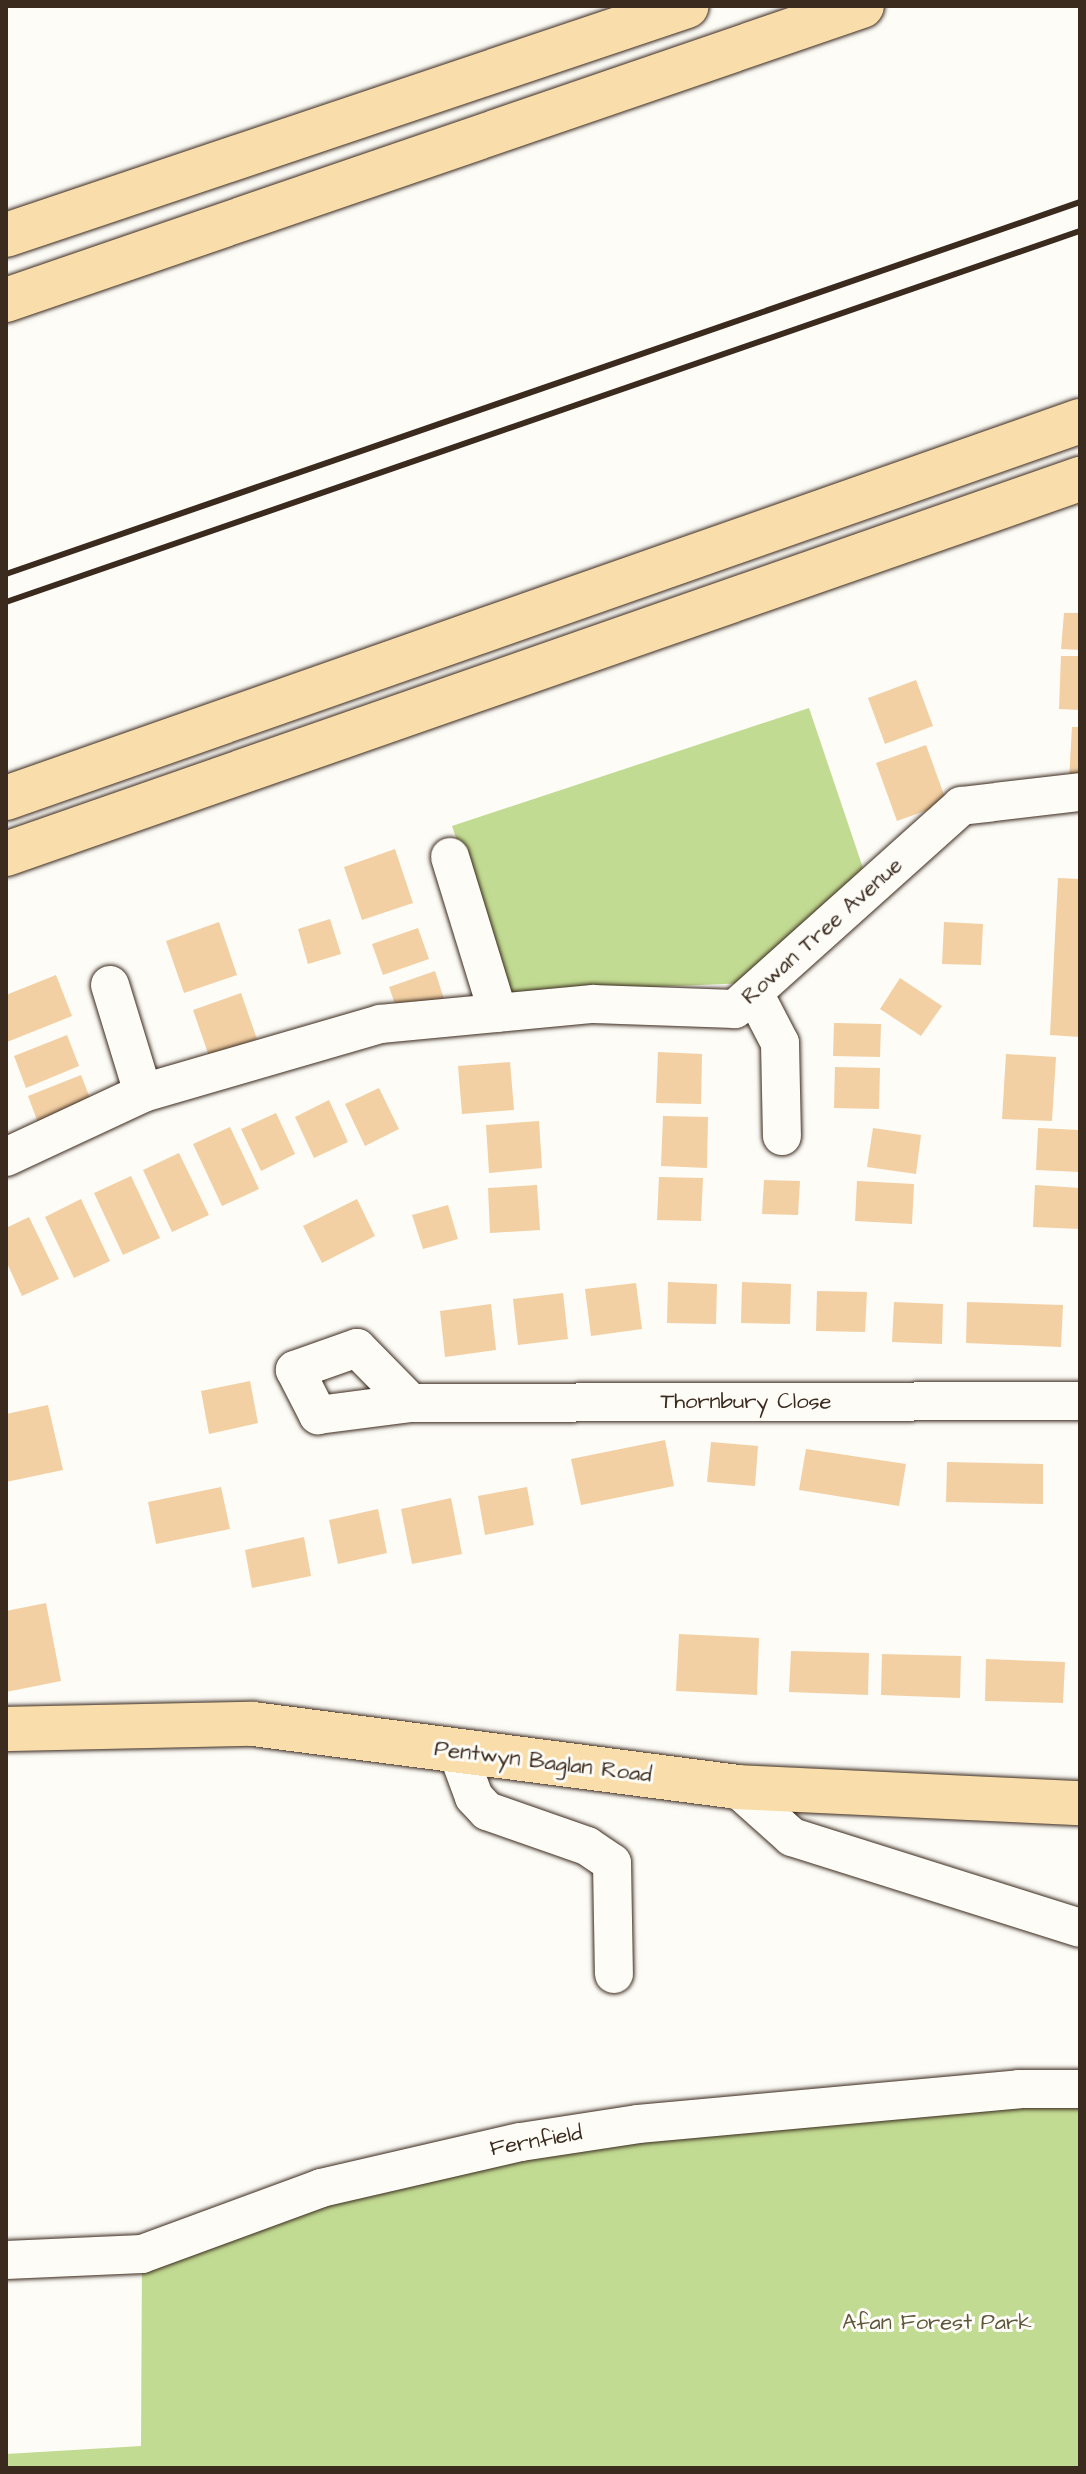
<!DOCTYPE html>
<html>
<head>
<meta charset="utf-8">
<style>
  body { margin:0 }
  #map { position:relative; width:1086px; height:2474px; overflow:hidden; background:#fdfcf7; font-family:"Architects Daughter",sans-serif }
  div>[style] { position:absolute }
  .green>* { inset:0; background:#c2db92 }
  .building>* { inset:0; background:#f3d0a4 }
  .roads { filter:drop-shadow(0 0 2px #3b2a1e) drop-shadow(0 0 2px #3b2a1e) }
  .minor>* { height:38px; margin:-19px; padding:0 19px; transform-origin:19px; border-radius:19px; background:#fdfcf7 }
  .major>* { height:44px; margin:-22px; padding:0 22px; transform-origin:22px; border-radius:22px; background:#f9deab }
  .highway>* { height:44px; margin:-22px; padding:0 22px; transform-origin:22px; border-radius:22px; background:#f9deab }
  .rail>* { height:6px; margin:-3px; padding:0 3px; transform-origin:3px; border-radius:3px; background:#3b2a1e }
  span { translate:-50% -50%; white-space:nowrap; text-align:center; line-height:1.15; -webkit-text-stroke:6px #fdfcf7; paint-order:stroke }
  .street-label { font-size:22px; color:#3b2a1e }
  .park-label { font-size:22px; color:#5d563b }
  .frame { position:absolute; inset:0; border:8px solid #3b2a1e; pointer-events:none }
</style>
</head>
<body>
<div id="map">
  <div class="green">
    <div style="clip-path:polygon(809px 708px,863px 868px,747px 983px,508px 993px,452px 826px)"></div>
    <div style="clip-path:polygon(1080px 2081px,1080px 2468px,6px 2468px,6px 2454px,141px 2446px,142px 2254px,638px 2124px)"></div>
  </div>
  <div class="building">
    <div style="clip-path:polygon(1064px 613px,1080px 613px,1080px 650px,1061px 649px)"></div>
    <div style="clip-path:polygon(1061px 656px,1080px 656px,1080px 710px,1059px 709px)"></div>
    <div style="clip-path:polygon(916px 680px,933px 726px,885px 744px,868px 698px)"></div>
    <div style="clip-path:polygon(1072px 727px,1080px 727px,1080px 780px,1069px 780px)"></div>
    <div style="clip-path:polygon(926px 745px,947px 803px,897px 821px,876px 763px)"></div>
    <div style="clip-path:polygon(395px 849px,413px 903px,362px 920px,344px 867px)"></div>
    <div style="clip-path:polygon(1058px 878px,1080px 879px,1080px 1037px,1050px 1035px)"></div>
    <div style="clip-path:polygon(330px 919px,341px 954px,308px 964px,298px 929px)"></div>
    <div style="clip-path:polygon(219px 922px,237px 975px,184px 993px,166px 941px)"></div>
    <div style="clip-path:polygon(944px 922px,983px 924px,981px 965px,942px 964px)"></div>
    <div style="clip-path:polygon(418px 928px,429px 959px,383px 975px,372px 944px)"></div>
    <div style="clip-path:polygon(435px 971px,445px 1002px,400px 1018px,389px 987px)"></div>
    <div style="clip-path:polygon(56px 975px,72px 1016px,7px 1042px,6px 995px)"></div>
    <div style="clip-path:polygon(900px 978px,942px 1006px,921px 1036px,880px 1009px)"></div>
    <div style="clip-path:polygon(241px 993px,257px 1039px,209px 1056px,193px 1010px)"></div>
    <div style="clip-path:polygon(834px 1023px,881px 1024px,880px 1057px,833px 1056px)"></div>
    <div style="clip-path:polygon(67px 1035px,79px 1066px,26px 1088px,14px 1056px)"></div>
    <div style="clip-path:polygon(658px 1052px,702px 1054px,701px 1104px,656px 1103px)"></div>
    <div style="clip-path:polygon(1006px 1054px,1056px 1057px,1052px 1121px,1002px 1119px)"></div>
    <div style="clip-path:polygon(510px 1062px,514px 1110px,462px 1114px,458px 1066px)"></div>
    <div style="clip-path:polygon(835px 1067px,880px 1068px,879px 1109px,834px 1108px)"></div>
    <div style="clip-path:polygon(81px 1075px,93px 1106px,40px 1128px,28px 1096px)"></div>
    <div style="clip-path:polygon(379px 1088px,399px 1129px,365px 1146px,345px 1104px)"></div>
    <div style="clip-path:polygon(329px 1100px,348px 1142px,314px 1158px,295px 1117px)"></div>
    <div style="clip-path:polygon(276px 1113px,295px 1154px,261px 1171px,241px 1129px)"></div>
    <div style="clip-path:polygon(663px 1116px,708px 1117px,707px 1168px,661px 1166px)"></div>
    <div style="clip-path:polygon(539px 1121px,542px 1168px,489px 1173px,486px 1125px)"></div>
    <div style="clip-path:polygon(230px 1127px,259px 1189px,222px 1206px,193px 1144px)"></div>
    <div style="clip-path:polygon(873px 1128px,921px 1135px,916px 1174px,867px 1167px)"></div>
    <div style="clip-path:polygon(1038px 1128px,1080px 1130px,1080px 1172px,1036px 1170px)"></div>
    <div style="clip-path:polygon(179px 1153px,209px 1215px,172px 1232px,143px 1170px)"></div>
    <div style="clip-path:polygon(131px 1176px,160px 1238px,123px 1255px,94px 1193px)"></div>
    <div style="clip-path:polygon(659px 1177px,703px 1178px,701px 1221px,657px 1220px)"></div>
    <div style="clip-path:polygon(764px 1180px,800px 1181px,798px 1215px,762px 1214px)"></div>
    <div style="clip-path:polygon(857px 1181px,914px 1184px,912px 1224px,855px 1221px)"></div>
    <div style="clip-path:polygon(537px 1185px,540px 1230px,490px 1233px,488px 1188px)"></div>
    <div style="clip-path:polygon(1035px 1185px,1080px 1188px,1080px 1229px,1033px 1227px)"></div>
    <div style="clip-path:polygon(81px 1199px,110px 1261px,74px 1278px,45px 1217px)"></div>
    <div style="clip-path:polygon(357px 1199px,375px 1236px,322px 1263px,303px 1226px)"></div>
    <div style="clip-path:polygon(448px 1205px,458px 1239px,423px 1249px,412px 1215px)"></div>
    <div style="clip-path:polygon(29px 1217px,59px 1279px,22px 1296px,6px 1261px,6px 1228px)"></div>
    <div style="clip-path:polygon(668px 1282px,717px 1284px,716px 1324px,667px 1323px)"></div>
    <div style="clip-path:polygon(742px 1282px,791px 1284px,790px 1324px,741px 1323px)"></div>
    <div style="clip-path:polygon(636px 1283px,642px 1329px,591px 1336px,585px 1289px)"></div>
    <div style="clip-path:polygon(817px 1291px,867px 1292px,865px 1332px,816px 1331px)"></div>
    <div style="clip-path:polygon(563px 1293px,568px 1339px,518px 1345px,513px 1299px)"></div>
    <div style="clip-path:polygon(894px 1302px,943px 1304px,942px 1344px,892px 1342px)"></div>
    <div style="clip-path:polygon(967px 1302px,1063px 1305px,1061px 1347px,966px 1343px)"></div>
    <div style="clip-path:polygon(491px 1304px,496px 1350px,445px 1357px,440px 1311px)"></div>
    <div style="clip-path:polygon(250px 1381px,258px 1423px,209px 1434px,201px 1391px)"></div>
    <div style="clip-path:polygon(48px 1405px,63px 1470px,6px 1482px,6px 1414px)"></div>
    <div style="clip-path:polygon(665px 1440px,674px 1486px,581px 1505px,571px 1459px)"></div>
    <div style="clip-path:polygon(711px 1442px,758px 1446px,755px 1486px,707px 1482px)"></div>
    <div style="clip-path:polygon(806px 1449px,906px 1464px,899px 1506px,799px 1490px)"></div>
    <div style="clip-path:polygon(947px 1462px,1043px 1464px,1043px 1504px,946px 1502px)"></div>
    <div style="clip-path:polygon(221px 1487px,230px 1529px,156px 1544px,148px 1502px)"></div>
    <div style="clip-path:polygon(527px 1487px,534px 1525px,485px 1535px,478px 1496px)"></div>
    <div style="clip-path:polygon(451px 1498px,462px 1554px,412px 1564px,401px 1509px)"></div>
    <div style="clip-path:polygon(378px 1509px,387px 1553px,338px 1564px,329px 1520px)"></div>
    <div style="clip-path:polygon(304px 1537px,311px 1576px,252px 1588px,245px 1550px)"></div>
    <div style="clip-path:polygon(46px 1603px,61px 1681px,6px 1692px,6px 1611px)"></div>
    <div style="clip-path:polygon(679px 1634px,759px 1638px,757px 1695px,676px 1691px)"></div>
    <div style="clip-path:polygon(791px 1651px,869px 1653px,868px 1695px,789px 1692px)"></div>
    <div style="clip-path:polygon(882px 1654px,961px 1656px,960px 1698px,881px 1695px)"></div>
    <div style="clip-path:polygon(986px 1659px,1065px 1662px,1063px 1703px,985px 1701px)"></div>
  </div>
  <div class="roads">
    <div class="minor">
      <div style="left:450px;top:857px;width:163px;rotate:72.9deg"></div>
      <div style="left:110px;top:985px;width:113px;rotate:73deg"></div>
      <div style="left:754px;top:993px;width:56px;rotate:62.5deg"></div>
      <div style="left:780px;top:1043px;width:93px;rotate:88.8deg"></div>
      <div style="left:6px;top:1157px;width:151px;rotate:-25deg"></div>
      <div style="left:143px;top:1093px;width:247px;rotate:-16.2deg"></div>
      <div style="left:380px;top:1024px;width:214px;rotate:-5.4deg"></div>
      <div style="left:593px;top:1004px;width:142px;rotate:2deg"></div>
      <div style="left:735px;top:1009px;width:304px;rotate:-41.9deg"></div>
      <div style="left:961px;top:806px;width:120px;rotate:-6.7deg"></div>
      <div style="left:411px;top:1403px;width:77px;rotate:-134.5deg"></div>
      <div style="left:357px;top:1348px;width:66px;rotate:160.5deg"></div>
      <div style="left:295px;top:1370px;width:51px;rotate:62.9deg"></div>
      <div style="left:318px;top:1415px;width:94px;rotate:-7.4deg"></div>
      <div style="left:411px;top:1403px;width:669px;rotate:-0.17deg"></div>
      <div style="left:457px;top:1751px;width:49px;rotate:69.7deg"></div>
      <div style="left:474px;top:1797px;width:19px;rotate:47deg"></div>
      <div style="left:487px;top:1811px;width:106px;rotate:19.3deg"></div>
      <div style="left:587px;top:1846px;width:30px;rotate:34deg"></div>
      <div style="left:612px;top:1863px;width:111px;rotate:89deg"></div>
      <div style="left:736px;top:1787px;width:75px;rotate:41.8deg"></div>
      <div style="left:792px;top:1837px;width:302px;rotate:17.5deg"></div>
      <div style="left:6px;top:2260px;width:136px;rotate:-2.5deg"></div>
      <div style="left:142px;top:2254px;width:191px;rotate:-20.2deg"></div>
      <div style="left:321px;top:2188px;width:205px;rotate:-13deg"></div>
      <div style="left:521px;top:2142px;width:118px;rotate:-8.7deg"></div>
      <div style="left:638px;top:2124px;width:383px;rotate:-5.2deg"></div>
      <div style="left:1019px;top:2089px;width:61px"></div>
    </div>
    <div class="major">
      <div style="left:6px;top:1729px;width:247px;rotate:-1.2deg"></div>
      <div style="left:253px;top:1724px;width:487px;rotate:7.4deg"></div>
      <div style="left:736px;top:1787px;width:344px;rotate:2.7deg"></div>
    </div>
    <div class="highway">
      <div style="left:6px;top:235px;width:718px;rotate:-18.59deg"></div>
      <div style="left:6px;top:300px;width:905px;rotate:-18.96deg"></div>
      <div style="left:6px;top:798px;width:1138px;rotate:-19.34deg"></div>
      <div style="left:6px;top:854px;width:1138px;rotate:-19.25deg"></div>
    </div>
  </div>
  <div class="rail">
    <div style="left:6px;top:574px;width:1137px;rotate:-19.1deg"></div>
    <div style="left:6px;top:602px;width:1136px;rotate:-19.06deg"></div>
  </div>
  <div class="street-label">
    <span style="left:822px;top:931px;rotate:-42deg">Rowan Tree Avenue</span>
    <span style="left:746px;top:1402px">Thornbury Close</span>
    <span style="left:543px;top:1762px;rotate:7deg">Pentwyn Baglan Road</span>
    <span style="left:536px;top:2141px;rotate:-10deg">Fernfield</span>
  </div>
  <div class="park-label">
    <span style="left:937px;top:2323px">Afan Forest Park</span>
  </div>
  <div class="frame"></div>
</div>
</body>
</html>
